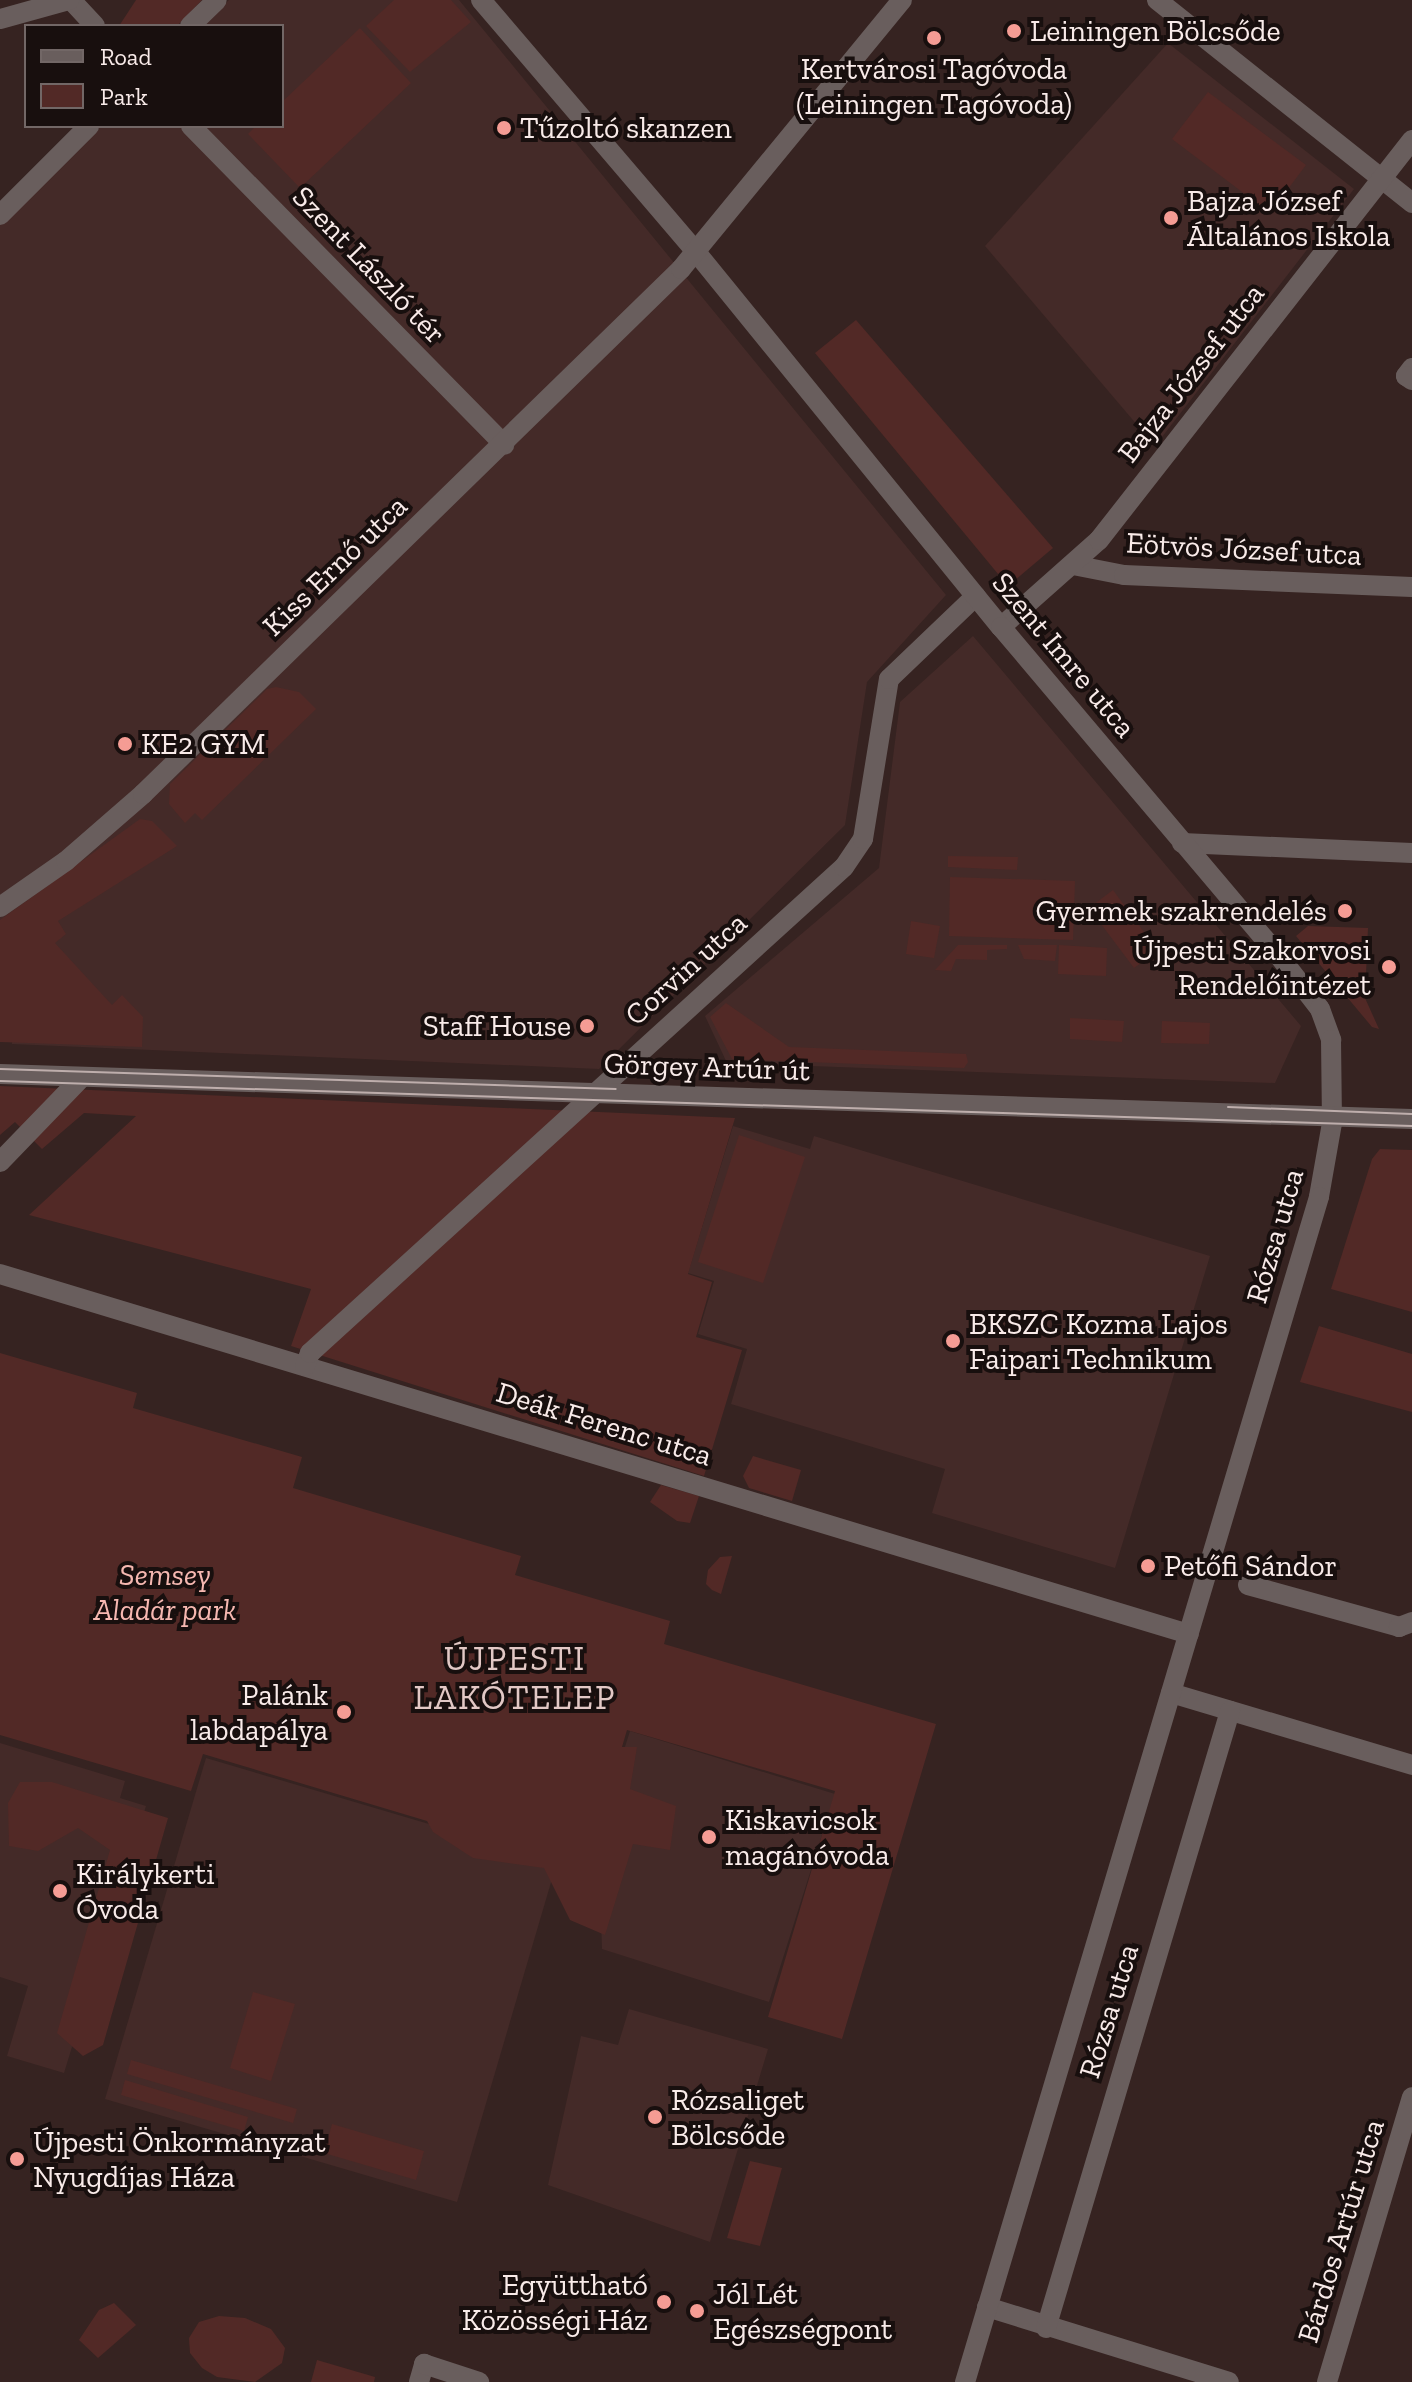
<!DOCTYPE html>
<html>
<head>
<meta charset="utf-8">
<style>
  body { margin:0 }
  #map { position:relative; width:1412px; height:2382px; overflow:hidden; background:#362321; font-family:"Zilla Slab",serif }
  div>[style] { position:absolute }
  .built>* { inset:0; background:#442a28 }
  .green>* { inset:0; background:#522926 }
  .minor>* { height:20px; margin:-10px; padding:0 10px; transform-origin:10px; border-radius:10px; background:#695e5d }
  .tertiary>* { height:20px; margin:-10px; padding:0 10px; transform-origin:10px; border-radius:10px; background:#695e5d }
  .tram>* { height:2px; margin:-1px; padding:0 1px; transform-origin:1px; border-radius:1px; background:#beaeac }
  .dots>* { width:22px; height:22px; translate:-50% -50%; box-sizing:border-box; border:4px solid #180f0e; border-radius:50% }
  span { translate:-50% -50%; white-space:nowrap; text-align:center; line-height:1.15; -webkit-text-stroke:8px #180f0e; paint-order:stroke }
  .poi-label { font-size:30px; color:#f9ebe9 }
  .left { translate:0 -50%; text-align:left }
  .right { translate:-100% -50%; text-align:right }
  .street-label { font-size:30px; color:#f9ebe9 }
  .park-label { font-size:30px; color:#f6b8b1; font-style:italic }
  .quarter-label { font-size:34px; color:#e2c8c5; letter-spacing:2px }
  .legend { position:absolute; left:24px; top:24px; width:260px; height:104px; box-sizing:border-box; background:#180f0e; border:2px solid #726766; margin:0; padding:10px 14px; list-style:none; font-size:24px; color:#f9ebe9 }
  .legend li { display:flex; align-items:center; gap:16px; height:40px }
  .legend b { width:40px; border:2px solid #726766 }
</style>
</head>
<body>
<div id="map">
  <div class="built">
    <div style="clip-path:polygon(229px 0,459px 0,946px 595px,867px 682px,845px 825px,599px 1069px,12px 1044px,14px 989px,0 967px,0 225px,101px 126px,282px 126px,282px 26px,202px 26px)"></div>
    <div style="clip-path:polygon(1168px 43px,1354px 189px,1155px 446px,985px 246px)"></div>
    <div style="clip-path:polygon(973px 636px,1301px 1026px,1275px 1083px,727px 1063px,705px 1016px,879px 868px,900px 702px)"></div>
    <div style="clip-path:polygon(733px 1126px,810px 1149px,814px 1136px,1210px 1256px,1115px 1568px,932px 1513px,945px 1469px,731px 1404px,747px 1349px,698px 1334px,714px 1281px,688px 1273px)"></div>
    <div style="clip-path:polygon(630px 1731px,835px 1794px,769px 2002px,602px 1949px,601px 1918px,583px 1880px)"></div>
    <div style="clip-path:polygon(0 1743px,125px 1781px,120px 1798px,146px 1806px,64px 2073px,7px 2056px,28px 1986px,0 1977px)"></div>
    <div style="clip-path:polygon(206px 1758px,557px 1862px,457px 2202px,105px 2099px)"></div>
    <div style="clip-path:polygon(629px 2009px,768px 2049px,710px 2242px,548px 2185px,581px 2036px,618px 2045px)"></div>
  </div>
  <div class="green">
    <div style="clip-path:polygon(136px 0,202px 0,177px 26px,119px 26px)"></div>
    <div style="clip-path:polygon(394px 0,451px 0,471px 22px,410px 72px,366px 26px)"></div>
    <div style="clip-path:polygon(360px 28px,411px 83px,300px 188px,248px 134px,256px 126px,282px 126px,282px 102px)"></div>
    <div style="clip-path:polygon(1208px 92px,1306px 165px,1270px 213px,1172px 139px)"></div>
    <div style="clip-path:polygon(856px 320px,1053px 548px,1008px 586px,815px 353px)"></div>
    <div style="clip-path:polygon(276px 687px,299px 692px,316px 709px,202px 820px,195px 813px,185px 823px,169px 804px,170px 784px,267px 689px)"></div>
    <div style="clip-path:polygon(140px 819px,152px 821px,177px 846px,58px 921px,66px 934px,55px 943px,112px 1005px,122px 995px,143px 1017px,142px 1047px,0 1042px,0 920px)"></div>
    <div style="clip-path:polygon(948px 856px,1018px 857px,1017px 870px,948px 867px)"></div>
    <div style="clip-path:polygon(950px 877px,1075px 881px,1073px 940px,949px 936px)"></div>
    <div style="clip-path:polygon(1113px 890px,1158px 951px,1134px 968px,1089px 908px)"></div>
    <div style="clip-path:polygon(911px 921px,940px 926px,934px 958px,906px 954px)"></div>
    <div style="clip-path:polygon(1308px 926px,1368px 928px,1365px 998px,1379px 1029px,1372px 1027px,1296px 936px)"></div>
    <div style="clip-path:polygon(958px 945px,1007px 945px,1007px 949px,987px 950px,987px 960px,956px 959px,951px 971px,935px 970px)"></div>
    <div style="clip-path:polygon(1018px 945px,1057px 945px,1055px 961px,1024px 959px)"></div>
    <div style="clip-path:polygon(1059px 945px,1107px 948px,1106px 976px,1058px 974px)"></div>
    <div style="clip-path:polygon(726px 1003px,789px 1047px,966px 1054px,968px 1062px,964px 1068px,732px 1059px,710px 1017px)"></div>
    <div style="clip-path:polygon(1070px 1018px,1124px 1021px,1122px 1042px,1070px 1039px)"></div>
    <div style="clip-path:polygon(1162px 1021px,1210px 1023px,1209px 1044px,1161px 1043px)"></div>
    <div style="clip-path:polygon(0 1086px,735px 1118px,688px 1274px,712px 1282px,696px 1337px,742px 1350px,704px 1476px,291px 1346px,311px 1289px,29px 1215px,136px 1116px,84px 1113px,42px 1149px,15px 1122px,0 1135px)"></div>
    <div style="clip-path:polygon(739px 1135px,805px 1157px,763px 1283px,698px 1262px)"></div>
    <div style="clip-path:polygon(1380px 1149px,1412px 1150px,1412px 1312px,1331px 1289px,1372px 1159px)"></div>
    <div style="clip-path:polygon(1319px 1326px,1412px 1354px,1412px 1412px,1300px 1382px)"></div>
    <div style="clip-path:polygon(0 1353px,137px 1393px,133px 1408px,302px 1457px,293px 1488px,521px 1556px,515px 1575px,670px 1621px,664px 1644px,936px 1724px,842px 2039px,768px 2017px,835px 1791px,627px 1730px,622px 1747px,637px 1747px,630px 1789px,676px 1806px,670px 1850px,633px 1844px,605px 1935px,570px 1920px,544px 1868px,473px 1858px,433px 1832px,427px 1821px,203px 1754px,191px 1791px,0 1735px)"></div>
    <div style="clip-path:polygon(753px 1456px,801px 1470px,792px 1501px,749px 1488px,743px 1476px)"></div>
    <div style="clip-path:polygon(661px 1485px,699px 1496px,690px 1523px,677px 1521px,650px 1502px)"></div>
    <div style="clip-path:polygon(732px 1556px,721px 1594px,712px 1590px,706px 1584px,708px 1570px,720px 1557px)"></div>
    <div style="clip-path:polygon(20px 1782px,52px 1782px,168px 1818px,103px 2045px,83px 2056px,57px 2033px,110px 1850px,78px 1828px,38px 1851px,9px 1846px,8px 1803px)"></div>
    <div style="clip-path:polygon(253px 1992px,295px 2004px,271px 2081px,230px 2068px)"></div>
    <div style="clip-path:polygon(131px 2060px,297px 2109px,293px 2123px,127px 2074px)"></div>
    <div style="clip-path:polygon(125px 2080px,248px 2117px,244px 2131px,121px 2095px)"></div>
    <div style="clip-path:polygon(332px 2124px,424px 2151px,416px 2180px,324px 2153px)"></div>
    <div style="clip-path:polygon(750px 2161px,782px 2168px,760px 2246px,727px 2238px)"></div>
    <div style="clip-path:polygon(114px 2303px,136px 2325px,98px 2358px,79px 2340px,99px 2310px)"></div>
    <div style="clip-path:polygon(219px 2316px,245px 2318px,271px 2329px,285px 2348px,282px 2363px,255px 2382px,217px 2377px,202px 2368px,190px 2353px,189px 2338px,199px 2322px)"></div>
    <div style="clip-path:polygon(317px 2360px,375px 2377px,374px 2382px,311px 2382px)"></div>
  </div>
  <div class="minor">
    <div style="left:71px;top:0;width:35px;rotate:47deg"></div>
    <div style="left:481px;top:0;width:331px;rotate:49.5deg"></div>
    <div style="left:1157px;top:0;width:326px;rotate:38.5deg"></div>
    <div style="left:0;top:19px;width:72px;rotate:-15.4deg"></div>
    <div style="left:190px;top:26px;width:37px;rotate:-44deg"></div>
    <div style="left:191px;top:126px;width:447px;rotate:45.5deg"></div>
    <div style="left:0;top:215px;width:126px;rotate:-45deg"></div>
    <div style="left:1412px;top:368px;width:10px;rotate:127deg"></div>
    <div style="left:1406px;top:376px;width:7px;rotate:34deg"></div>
    <div style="left:1073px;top:565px;width:52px;rotate:11.1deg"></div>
    <div style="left:1124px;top:575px;width:288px;rotate:2.4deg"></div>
    <div style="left:1001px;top:627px;width:131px;rotate:-41.6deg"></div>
    <div style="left:1099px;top:540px;width:508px;rotate:-51.96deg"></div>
    <div style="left:1182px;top:843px;width:230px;rotate:2.5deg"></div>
    <div style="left:0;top:1162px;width:118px;rotate:-46deg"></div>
    <div style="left:0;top:1274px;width:1242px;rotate:16.85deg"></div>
    <div style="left:305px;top:1366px;width:14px;rotate:-69deg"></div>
    <div style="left:310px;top:1353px;width:722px;rotate:-42.31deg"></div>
    <div style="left:844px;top:867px;width:34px;rotate:-56deg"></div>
    <div style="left:863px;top:839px;width:162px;rotate:-80.8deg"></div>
    <div style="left:889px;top:679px;width:120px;rotate:-43.7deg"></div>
    <div style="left:1248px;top:1585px;width:157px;rotate:15.5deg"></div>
    <div style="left:1399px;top:1627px;width:14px;rotate:-21deg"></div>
    <div style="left:1171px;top:1693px;width:252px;rotate:16.6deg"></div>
    <div style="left:987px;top:2307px;width:253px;rotate:17.2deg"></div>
    <div style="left:1046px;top:2328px;width:644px;rotate:-73.39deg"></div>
    <div style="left:419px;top:2382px;width:19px;rotate:-74deg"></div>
    <div style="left:424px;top:2364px;width:58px;rotate:18.1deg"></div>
    <div style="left:1327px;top:2382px;width:297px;rotate:-73.4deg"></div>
  </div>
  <div class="tertiary">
    <div style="left:696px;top:252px;width:483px;rotate:50.9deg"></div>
    <div style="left:1001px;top:627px;width:424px;rotate:49.8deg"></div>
    <div style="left:1275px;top:951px;width:73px;rotate:52.2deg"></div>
    <div style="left:1320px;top:1009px;width:33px;rotate:70deg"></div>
    <div style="left:1331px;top:1040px;width:83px;rotate:89.3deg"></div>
    <div style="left:1332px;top:1123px;width:75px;rotate:100deg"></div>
    <div style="left:1319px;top:1197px;width:1237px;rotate:106.63deg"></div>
    <div style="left:0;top:907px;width:80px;rotate:-34.9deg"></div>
    <div style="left:66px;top:861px;width:102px;rotate:-41deg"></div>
    <div style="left:143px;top:794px;width:752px;rotate:-44.3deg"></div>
    <div style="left:681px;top:269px;width:348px;rotate:-50.6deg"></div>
    <div style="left:0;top:1074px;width:1413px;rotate:1.83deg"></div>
  </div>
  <div class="tram">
    <div style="left:0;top:1069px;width:616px;rotate:1.86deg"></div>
    <div style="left:0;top:1081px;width:1413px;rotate:1.83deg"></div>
    <div style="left:1228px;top:1107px;width:184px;rotate:2.2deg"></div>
  </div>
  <div class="dots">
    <div style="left:1014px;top:31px;background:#f59c94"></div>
    <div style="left:934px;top:38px;background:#f59c94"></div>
    <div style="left:504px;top:128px;background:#f59c94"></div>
    <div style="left:1171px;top:218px;background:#f59c94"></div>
    <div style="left:125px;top:744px;background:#f59c94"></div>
    <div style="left:1345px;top:911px;background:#f59c94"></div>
    <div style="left:1389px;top:967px;background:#f59c94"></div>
    <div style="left:587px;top:1026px;background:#f59c94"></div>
    <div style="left:953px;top:1341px;background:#f59c94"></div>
    <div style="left:1148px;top:1566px;background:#f59c94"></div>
    <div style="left:344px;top:1712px;background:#f59c94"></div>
    <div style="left:709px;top:1837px;background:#f59c94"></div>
    <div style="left:60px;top:1891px;background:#f59c94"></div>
    <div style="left:655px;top:2117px;background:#f59c94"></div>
    <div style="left:17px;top:2159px;background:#f59c94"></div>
    <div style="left:664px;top:2302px;background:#f59c94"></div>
    <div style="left:697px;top:2311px;background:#f59c94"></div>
  </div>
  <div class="poi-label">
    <span class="left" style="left:1030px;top:31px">Leiningen Bölcsőde</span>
    <span style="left:934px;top:86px">Kertvárosi Tagóvoda<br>(Leiningen Tagóvoda)</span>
    <span class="left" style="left:520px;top:128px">Tűzoltó skanzen</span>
    <span class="left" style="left:1187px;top:218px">Bajza József<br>Általános Iskola</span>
    <span class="left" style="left:141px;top:744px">KE2 GYM</span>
    <span class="right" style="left:1327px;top:911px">Gyermek szakrendelés</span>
    <span class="right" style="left:1371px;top:967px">Újpesti Szakorvosi<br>Rendelőintézet</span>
    <span class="right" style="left:571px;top:1026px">Staff House</span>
    <span class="left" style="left:969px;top:1341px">BKSZC Kozma Lajos<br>Faipari Technikum</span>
    <span class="left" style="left:1164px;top:1566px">Petőfi Sándor</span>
    <span class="right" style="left:328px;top:1712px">Palánk<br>labdapálya</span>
    <span class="left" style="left:725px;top:1837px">Kiskavicsok<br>magánóvoda</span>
    <span class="left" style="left:76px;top:1891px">Királykerti<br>Óvoda</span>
    <span class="left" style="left:671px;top:2117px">Rózsaliget<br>Bölcsőde</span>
    <span class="left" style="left:33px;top:2159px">Újpesti Önkormányzat<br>Nyugdíjas Háza</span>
    <span class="right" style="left:648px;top:2302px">Együttható<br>Közösségi Ház</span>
    <span class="left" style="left:713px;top:2311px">Jól Lét<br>Egészségpont</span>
  </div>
  <div class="street-label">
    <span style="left:369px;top:265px;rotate:46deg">Szent László tér</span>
    <span style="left:1191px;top:373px;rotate:-52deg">Bajza József utca</span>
    <span style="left:1244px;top:549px;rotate:3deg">Eötvös József utca</span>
    <span style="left:335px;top:566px;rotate:-44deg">Kiss Ernő utca</span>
    <span style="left:1064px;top:655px;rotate:50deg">Szent Imre utca</span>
    <span style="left:686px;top:969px;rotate:-42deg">Corvin utca</span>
    <span style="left:707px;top:1067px;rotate:2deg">Görgey Artúr út</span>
    <span style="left:1275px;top:1236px;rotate:-74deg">Rózsa utca</span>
    <span style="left:604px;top:1424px;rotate:17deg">Deák Ferenc utca</span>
    <span style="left:1109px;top:2011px;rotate:-73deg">Rózsa utca</span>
    <span style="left:1341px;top:2231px;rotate:-73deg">Bárdos Artúr utca</span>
  </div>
  <div class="park-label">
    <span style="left:165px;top:1592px">Semsey<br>Aladár park</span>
  </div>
  <div class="quarter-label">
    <span style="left:515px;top:1678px">ÚJPESTI<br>LAKÓTELEP</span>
  </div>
  <ul class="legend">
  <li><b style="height:10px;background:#695e5d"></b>Road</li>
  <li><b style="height:22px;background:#522926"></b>Park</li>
  </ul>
</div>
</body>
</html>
